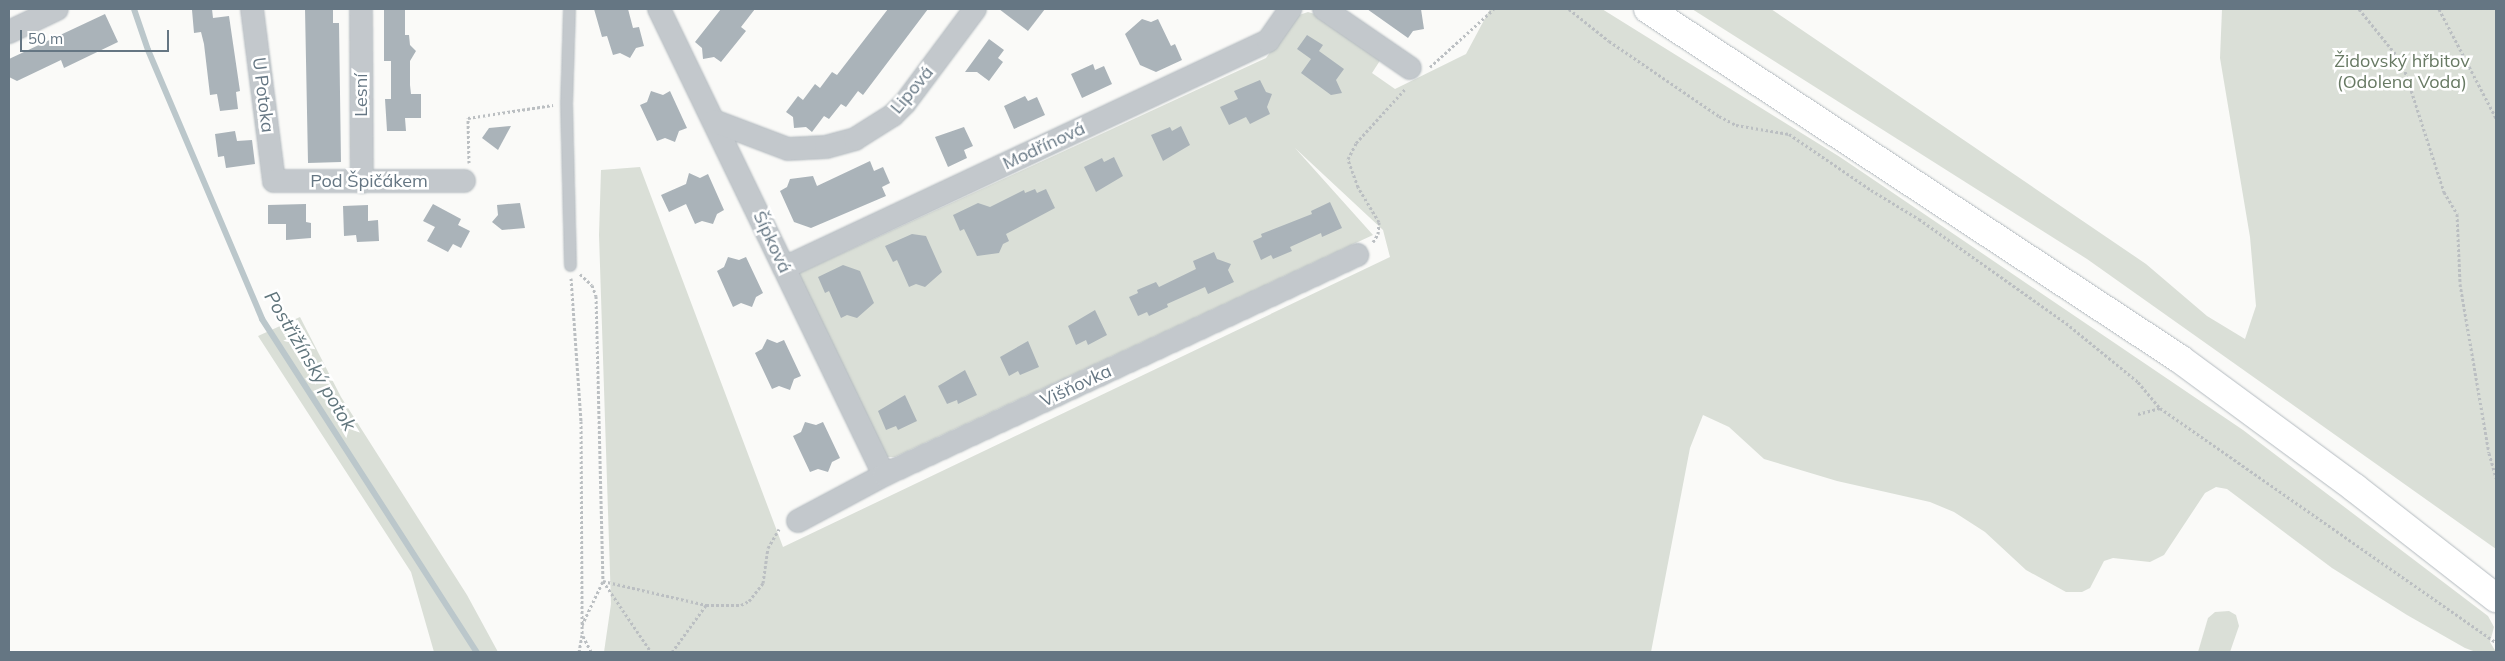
<!DOCTYPE html>
<html>
<head>
<meta charset="utf-8">
<style>
  body { margin:0 }
  #map { position:relative; width:2505px; height:661px; overflow:hidden; background:#fafaf8; font-family:Mulish,sans-serif }
  div>[style] { position:absolute }
  .green>* { inset:0; background:#dadfd7 }
  .stream>* { height:6px; margin:-3px; padding:0 3px; transform-origin:3px; border-radius:3px; background:#bbc7cb }
  .building>* { inset:0; background:#aab3b9 }
  .path>* { height:3px; margin-top:-1.5px; transform-origin:0; background:repeating-linear-gradient(90deg,#bbbfc2 0 2.5px,transparent 0 5px) }
  .roads { filter:drop-shadow(0 0 1px #b3babf) drop-shadow(0 0 1px #b3babf) }
  .lane>* { height:11px; margin:-5.5px; padding:0 5.5px; transform-origin:5.5px; border-radius:5.5px; background:#c3c8cc }
  .street>* { height:22px; margin:-11px; padding:0 11px; transform-origin:11px; border-radius:11px; background:#c3c8cc }
  .secondary>* { height:28px; margin:-14px; padding:0 14px; transform-origin:14px; border-radius:14px; background:#fff }
  span { translate:-50% -50%; white-space:nowrap; text-align:center; line-height:1.15; -webkit-text-stroke:5px #fff; paint-order:stroke }
  .park-label { font-size:18px; color:#687a64 }
  .street-label { font-size:18px; color:#657683 }
  .water-label { font-size:19px; color:#60757c; font-style:italic }
  .frame { position:absolute; inset:0; border:10px solid #657683; pointer-events:none }
  .scale { position:absolute; left:20px; top:30px; width:149px; height:22px; box-sizing:border-box; border:2px solid #657683; border-top:0; padding-left:6px; font-size:15px; line-height:18px; white-space:nowrap; color:#657683; -webkit-text-stroke:4px #fff; paint-order:stroke }
</style>
</head>
<body>
<div id="map">
  <div class="green">
    <div style="clip-path:polygon(1490px 9px,1602px 9px,1840px 157px,2243px 430px,2488px 616px,2494px 627px,2490px 642px,2496px 652px,2476px 652px,2465px 648px,2407px 615px,2332px 568px,2227px 489px,2216px 487px,2205px 493px,2164px 555px,2150px 562px,2113px 558px,2104px 561px,2090px 588px,2082px 592px,2066px 592px,2026px 570px,1985px 532px,1954px 512px,1930px 502px,1837px 481px,1764px 459px,1729px 427px,1703px 415px,1690px 448px,1651px 652px,604px 652px,611px 604px,599px 235px,601px 170px,640px 167px,783px 547px,1390px 257px,1383px 230px,1295px 148px,1373px 235px,895px 457px,885px 457px,795px 275px,1266px 58px,1296px 16px,1308px 12px,1318px 15px,1381px 59px,1372px 73px,1395px 89px,1466px 54px)"></div>
    <div style="clip-path:polygon(1692px 9px,1771px 9px,2146px 264px,2207px 316px,2245px 339px,2256px 306px,2250px 237px,2220px 58px,2222px 9px,2496px 9px,2496px 549px,2087px 259px)"></div>
    <div style="clip-path:polygon(300px 317px,341px 397px,467px 595px,498px 652px,434px 652px,411px 572px,258px 336px)"></div>
    <div style="clip-path:polygon(2229px 611px,2236px 615px,2239px 626px,2230px 652px,2198px 652px,2208px 618px,2215px 612px)"></div>
  </div>
  <div class="stream">
    <div style="left:134px;top:9px;width:43px;rotate:71.1deg"></div>
    <div style="left:148px;top:50px;width:292px;rotate:67deg"></div>
    <div style="left:262px;top:319px;width:396px;rotate:57.2deg"></div>
  </div>
  <div class="building">
    <div style="clip-path:polygon(212px 9px,213px 18px,229px 16px,240px 91px,236px 92px,238px 109px,220px 111px,217px 94px,210px 95px,204px 44px,201px 32px,194px 33px,192px 10px)"></div>
    <div style="clip-path:polygon(305px 9px,333px 9px,333px 23px,339px 23px,341px 162px,308px 163px)"></div>
    <div style="clip-path:polygon(384px 9px,405px 9px,405px 35px,409px 35px,410px 45px,416px 51px,410px 61px,410px 85px,411px 94px,421px 94px,421px 118px,405px 118px,406px 131px,387px 131px,385px 99px,391px 99px,391px 61px,384px 61px)"></div>
    <div style="clip-path:polygon(594px 9px,628px 9px,633px 28px,639px 27px,644px 46px,636px 48px,630px 58px,620px 53px,613px 55px,607px 36px,602px 37px)"></div>
    <div style="clip-path:polygon(721px 9px,755px 9px,741px 27px,746px 31px,721px 62px,714px 57px,703px 59px,702px 48px,695px 42px)"></div>
    <div style="clip-path:polygon(888px 9px,928px 9px,863px 95px,858px 91px,846px 107px,841px 104px,829px 119px,824px 116px,812px 132px,806px 127px,794px 128px,793px 117px,786px 112px,798px 96px,803px 100px,815px 84px,820px 88px,832px 72px,837px 75px)"></div>
    <div style="clip-path:polygon(999px 9px,1045px 9px,1028px 31px)"></div>
    <div style="clip-path:polygon(1367px 9px,1421px 9px,1424px 29px,1413px 31px,1408px 38px)"></div>
    <div style="clip-path:polygon(105px 14px,118px 42px,64px 68px,61px 60px,17px 81px,9px 77px,9px 59px)"></div>
    <div style="clip-path:polygon(1142px 19px,1151px 22px,1158px 19px,1171px 46px,1175px 44px,1182px 60px,1156px 72px,1140px 65px,1125px 34px)"></div>
    <div style="clip-path:polygon(1307px 35px,1323px 45px,1319px 51px,1344px 69px,1336px 80px,1342px 93px,1331px 95px,1301px 73px,1311px 59px,1297px 49px)"></div>
    <div style="clip-path:polygon(989px 39px,1004px 50px,998px 58px,1003px 62px,989px 81px,977px 72px,965px 72px)"></div>
    <div style="clip-path:polygon(1093px 64px,1095px 70px,1104px 66px,1112px 84px,1082px 98px,1071px 74px)"></div>
    <div style="clip-path:polygon(1260px 80px,1266px 92px,1272px 94px,1267px 107px,1270px 114px,1250px 124px,1246px 117px,1229px 125px,1220px 107px,1238px 99px,1234px 91px)"></div>
    <div style="clip-path:polygon(651px 91px,663px 95px,670px 91px,687px 128px,679px 131px,675px 142px,665px 138px,657px 141px,649px 124px,640px 105px,647px 102px)"></div>
    <div style="clip-path:polygon(1025px 96px,1028px 101px,1037px 97px,1045px 115px,1014px 129px,1004px 106px)"></div>
    <div style="clip-path:polygon(511px 126px,498px 150px,482px 138px,489px 128px)"></div>
    <div style="clip-path:polygon(1181px 126px,1190px 145px,1163px 161px,1151px 135px,1170px 127px,1172px 131px)"></div>
    <div style="clip-path:polygon(964px 127px,973px 146px,964px 150px,967px 158px,948px 167px,935px 137px)"></div>
    <div style="clip-path:polygon(235px 131px,237px 141px,252px 140px,255px 164px,226px 168px,224px 156px,218px 157px,215px 134px)"></div>
    <div style="clip-path:polygon(1114px 157px,1123px 176px,1096px 192px,1084px 167px,1102px 158px,1104px 162px)"></div>
    <div style="clip-path:polygon(870px 161px,874px 171px,883px 167px,890px 183px,882px 187px,886px 196px,811px 228px,794px 222px,780px 191px,787px 187px,790px 179px,813px 176px,817px 186px)"></div>
    <div style="clip-path:polygon(689px 173px,700px 178px,708px 174px,724px 210px,717px 214px,713px 224px,702px 221px,695px 224px,686px 204px,669px 212px,661px 195px,686px 184px)"></div>
    <div style="clip-path:polygon(1035px 189px,1037px 193px,1046px 189px,1055px 208px,1006px 234px,1009px 241px,1003px 244px,999px 253px,977px 256px,964px 229px,960px 231px,953px 215px,978px 203px,990px 207px,1024px 190px,1025px 193px)"></div>
    <div style="clip-path:polygon(1330px 202px,1342px 228px,1322px 237px,1321px 233px,1290px 247px,1292px 251px,1273px 259px,1271px 255px,1261px 260px,1253px 241px,1262px 237px,1261px 234px,1312px 214px,1311px 211px)"></div>
    <div style="clip-path:polygon(520px 203px,525px 228px,502px 230px,492px 222px,498px 215px,497px 205px)"></div>
    <div style="clip-path:polygon(306px 204px,306px 222px,311px 223px,311px 238px,286px 240px,286px 224px,268px 224px,268px 205px)"></div>
    <div style="clip-path:polygon(433px 204px,461px 219px,458px 225px,470px 231px,461px 248px,453px 244px,448px 252px,427px 241px,435px 227px,423px 221px)"></div>
    <div style="clip-path:polygon(368px 205px,368px 221px,378px 220px,379px 241px,357px 242px,356px 235px,344px 236px,343px 206px)"></div>
    <div style="clip-path:polygon(912px 234px,926px 236px,942px 272px,925px 287px,916px 284px,909px 287px,897px 260px,893px 262px,885px 246px)"></div>
    <div style="clip-path:polygon(1214px 252px,1217px 259px,1231px 264px,1228px 270px,1234px 282px,1208px 294px,1205px 287px,1167px 304px,1168px 307px,1149px 316px,1147px 312px,1138px 316px,1129px 297px,1138px 293px,1137px 290px,1156px 282px,1159px 287px,1196px 269px,1193px 261px)"></div>
    <div style="clip-path:polygon(728px 257px,739px 260px,746px 257px,763px 293px,756px 297px,752px 307px,741px 303px,733px 307px,717px 271px,724px 267px)"></div>
    <div style="clip-path:polygon(843px 265px,860px 271px,874px 303px,857px 318px,847px 315px,841px 318px,829px 291px,825px 293px,818px 277px)"></div>
    <div style="clip-path:polygon(1095px 310px,1107px 335px,1088px 345px,1086px 340px,1076px 345px,1068px 326px)"></div>
    <div style="clip-path:polygon(767px 339px,777px 343px,784px 340px,801px 376px,794px 379px,790px 390px,779px 386px,772px 389px,755px 353px,762px 349px)"></div>
    <div style="clip-path:polygon(1028px 341px,1039px 367px,1020px 375px,1018px 371px,1009px 376px,1000px 357px)"></div>
    <div style="clip-path:polygon(965px 370px,977px 395px,958px 404px,957px 400px,947px 404px,938px 386px)"></div>
    <div style="clip-path:polygon(905px 395px,917px 421px,898px 430px,896px 426px,886px 430px,878px 411px)"></div>
    <div style="clip-path:polygon(805px 422px,816px 425px,823px 422px,840px 458px,832px 462px,828px 472px,818px 469px,810px 472px,793px 436px,801px 432px)"></div>
  </div>
  <div class="path">
    <div style="left:1569px;top:9px;width:51px;rotate:38.7deg"></div>
    <div style="left:1609px;top:41px;width:133px;rotate:34.3deg"></div>
    <div style="left:1719px;top:116px;width:19px;rotate:28deg"></div>
    <div style="left:1736px;top:125px;width:54px;rotate:9.6deg"></div>
    <div style="left:1789px;top:134px;width:99px;rotate:34.3deg"></div>
    <div style="left:1871px;top:190px;width:56px;rotate:31.1deg"></div>
    <div style="left:1919px;top:219px;width:180px;rotate:35.3deg"></div>
    <div style="left:2066px;top:323px;width:93px;rotate:39.3deg"></div>
    <div style="left:2138px;top:382px;width:34px;rotate:50deg"></div>
    <div style="left:2359px;top:9px;width:68px;rotate:50.9deg"></div>
    <div style="left:2402px;top:62px;width:137px;rotate:72.1deg"></div>
    <div style="left:2444px;top:192px;width:26px;rotate:59deg"></div>
    <div style="left:2457px;top:214px;width:70px;rotate:87.5deg"></div>
    <div style="left:2460px;top:284px;width:171px;rotate:80.3deg"></div>
    <div style="left:2489px;top:453px;width:26px;rotate:74deg"></div>
    <div style="left:2439px;top:9px;width:123px;rotate:62.4deg"></div>
    <div style="left:1430px;top:67px;width:86px;rotate:-42.2deg"></div>
    <div style="left:469px;top:163px;width:45px;rotate:-91.3deg"></div>
    <div style="left:468px;top:118px;width:86px;rotate:-8.7deg"></div>
    <div style="left:1373px;top:242px;width:9px;rotate:-58deg"></div>
    <div style="left:1378px;top:234px;width:12px;rotate:-85deg"></div>
    <div style="left:1379px;top:222px;width:41px;rotate:-121deg"></div>
    <div style="left:1358px;top:187px;width:30px;rotate:-110deg"></div>
    <div style="left:1348px;top:159px;width:18px;rotate:-63deg"></div>
    <div style="left:1356px;top:143px;width:74px;rotate:-47.7deg"></div>
    <div style="left:580px;top:274px;width:16px;rotate:43deg"></div>
    <div style="left:592px;top:285px;width:12px;rotate:70deg"></div>
    <div style="left:596px;top:296px;width:285px;rotate:88.6deg"></div>
    <div style="left:603px;top:581px;width:86px;rotate:55.9deg"></div>
    <div style="left:571px;top:278px;width:143px;rotate:86deg"></div>
    <div style="left:581px;top:421px;width:214px;rotate:89.7deg"></div>
    <div style="left:582px;top:635px;width:17px;rotate:100deg"></div>
    <div style="left:2138px;top:414px;width:23px;rotate:-15deg"></div>
    <div style="left:2160px;top:408px;width:409px;rotate:34.9deg"></div>
    <div style="left:582px;top:625px;width:49px;rotate:-64.5deg"></div>
    <div style="left:603px;top:581px;width:106px;rotate:13.1deg"></div>
    <div style="left:706px;top:605px;width:35px"></div>
    <div style="left:741px;top:605px;width:9px;rotate:-27deg"></div>
    <div style="left:749px;top:601px;width:23px;rotate:-52deg"></div>
    <div style="left:763px;top:583px;width:35px;rotate:-82deg"></div>
    <div style="left:768px;top:548px;width:22px;rotate:-60deg"></div>
    <div style="left:583px;top:636px;width:18px;rotate:63deg"></div>
    <div style="left:672px;top:652px;width:58px;rotate:-54.1deg"></div>
  </div>
  <div class="roads">
    <div class="lane">
      <div style="left:569px;top:9px;width:93px;rotate:91.8deg"></div>
      <div style="left:566px;top:102px;width:163px;rotate:88.6deg"></div>
    </div>
    <div class="street">
      <div style="left:252px;top:9px;width:173px;rotate:82.7deg"></div>
      <div style="left:274px;top:181px;width:190px"></div>
      <div style="left:361px;top:9px;width:173px;rotate:89.7deg"></div>
      <div style="left:659px;top:9px;width:517px;rotate:64.23deg"></div>
      <div style="left:1324px;top:9px;width:104px;rotate:34.5deg"></div>
      <div style="left:9px;top:32px;width:53px;rotate:-25.6deg"></div>
      <div style="left:714px;top:121px;width:79px;rotate:20.7deg"></div>
      <div style="left:788px;top:149px;width:38px;rotate:-3deg"></div>
      <div style="left:826px;top:147px;width:30px;rotate:-15deg"></div>
      <div style="left:855px;top:139px;width:45px;rotate:-32.3deg"></div>
      <div style="left:893px;top:115px;width:17px;rotate:-45deg"></div>
      <div style="left:905px;top:103px;width:117px;rotate:-53.3deg"></div>
      <div style="left:784px;top:268px;width:535px;rotate:-25.13deg"></div>
      <div style="left:1268px;top:41px;width:39px;rotate:-55deg"></div>
      <div style="left:798px;top:521px;width:98px;rotate:-28.1deg"></div>
      <div style="left:884px;top:475px;width:522px;rotate:-24.94deg"></div>
    </div>
    <div class="secondary">
      <div style="left:1648px;top:9px;width:637px;rotate:33.34deg"></div>
      <div style="left:2180px;top:359px;width:217px;rotate:36.4deg"></div>
      <div style="left:2355px;top:488px;width:179px;rotate:38deg"></div>
    </div>
  </div>
  <div class="park-label">
    <span style="left:2402px;top:72px">Židovský hřbitov<br>(Odolena Voda)</span>
  </div>
  <div class="street-label">
    <span style="left:912px;top:90px;rotate:-50deg">Lipová</span>
    <span style="left:263px;top:95px;rotate:83deg">U Potoka</span>
    <span style="left:361px;top:95px;rotate:-90deg">Lesní</span>
    <span style="left:1044px;top:146px;rotate:-25deg">Modřínová</span>
    <span style="left:369px;top:181px">Pod Špičákem</span>
    <span style="left:772px;top:242px;rotate:65deg">Šípková</span>
    <span style="left:1076px;top:386px;rotate:-25deg">Višňovka</span>
  </div>
  <div class="water-label">
    <span style="left:310px;top:361px;rotate:59deg">Postřižínský potok</span>
  </div>
  <div class="frame"></div>
  <div class="scale">50 m</div>
</div>
</body>
</html>
